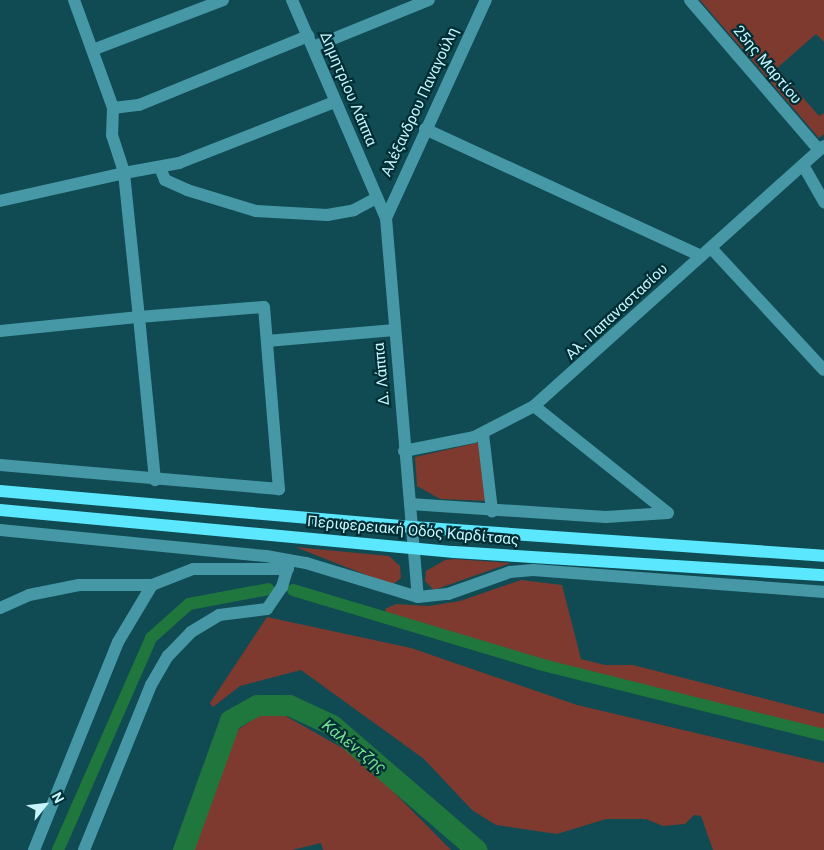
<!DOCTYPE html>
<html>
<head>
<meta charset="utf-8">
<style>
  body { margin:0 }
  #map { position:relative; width:824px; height:850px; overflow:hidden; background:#104a53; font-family:Roboto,sans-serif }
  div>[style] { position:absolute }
  .green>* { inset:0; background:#7e3a2f }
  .canal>* { height:12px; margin:-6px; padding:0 6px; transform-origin:6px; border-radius:6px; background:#20773d }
  .river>* { height:21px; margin:-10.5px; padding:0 10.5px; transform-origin:10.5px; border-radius:10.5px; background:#20773d }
  .minor>* { height:12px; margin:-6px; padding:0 6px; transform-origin:6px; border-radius:6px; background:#4698a6 }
  .major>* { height:12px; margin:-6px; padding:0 6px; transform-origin:6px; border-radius:6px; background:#5be8ff }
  span { translate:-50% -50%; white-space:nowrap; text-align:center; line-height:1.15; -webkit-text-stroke:4.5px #002e35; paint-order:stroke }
  .street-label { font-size:15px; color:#c7f5fe }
  .water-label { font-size:16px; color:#73e08f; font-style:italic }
  .north { position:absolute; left:20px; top:780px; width:50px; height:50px; -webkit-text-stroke:4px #002e35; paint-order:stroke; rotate:61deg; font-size:14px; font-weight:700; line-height:20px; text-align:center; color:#c7f5fe }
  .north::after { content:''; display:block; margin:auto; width:18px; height:22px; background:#c7f5fe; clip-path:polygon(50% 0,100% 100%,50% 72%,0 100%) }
</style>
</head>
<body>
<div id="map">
  <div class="green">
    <div style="clip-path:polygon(700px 0,824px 0,824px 42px,816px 34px,777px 68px,819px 116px,824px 113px,824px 134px,819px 138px)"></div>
    <div style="clip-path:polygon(481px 442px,489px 501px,440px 499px,417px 486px,415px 457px)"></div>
    <div style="clip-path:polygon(295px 547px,389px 556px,400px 566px,401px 578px,392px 585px)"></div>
    <div style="clip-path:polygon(445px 560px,454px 559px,511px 563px,434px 590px,425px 581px,426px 571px)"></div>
    <div style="clip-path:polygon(521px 580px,562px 585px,581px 659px,605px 665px,633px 665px,824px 714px,824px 732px,537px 660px,388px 616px,385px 609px,396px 604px,429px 606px,460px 601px)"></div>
    <div style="clip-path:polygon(267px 617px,411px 648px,577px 705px,824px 763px,824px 850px,713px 850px,701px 816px,694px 815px,685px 824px,663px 826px,646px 819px,606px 819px,557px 834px,496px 825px,472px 810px,424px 759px,301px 670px,240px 686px,213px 707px,210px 703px)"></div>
    <div style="clip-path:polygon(261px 714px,282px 714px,360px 758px,451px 850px,323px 850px,321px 843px,292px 850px,191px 850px,233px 733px)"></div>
  </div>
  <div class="canal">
    <div style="left:293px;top:590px;width:257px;rotate:16.7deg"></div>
    <div style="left:539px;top:664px;width:294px;rotate:14deg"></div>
    <div style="left:58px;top:850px;width:232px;rotate:-66.3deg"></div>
    <div style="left:151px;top:638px;width:51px;rotate:-41.8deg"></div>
    <div style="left:189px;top:604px;width:81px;rotate:-10.6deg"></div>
  </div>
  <div class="river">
    <div style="left:183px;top:850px;width:138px;rotate:-70.1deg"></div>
    <div style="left:230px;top:720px;width:31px;rotate:-29deg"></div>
    <div style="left:257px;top:705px;width:32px"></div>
    <div style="left:289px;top:705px;width:47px;rotate:24.9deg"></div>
    <div style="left:332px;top:725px;width:191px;rotate:40.8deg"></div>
  </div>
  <div class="minor">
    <div style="left:74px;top:0;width:115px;rotate:70.1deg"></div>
    <div style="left:113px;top:108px;width:27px;rotate:92deg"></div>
    <div style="left:112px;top:135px;width:40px;rotate:72deg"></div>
    <div style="left:124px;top:173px;width:56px;rotate:-10.3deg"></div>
    <div style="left:179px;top:163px;width:168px;rotate:-21.4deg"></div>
    <div style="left:292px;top:0;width:237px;rotate:66.7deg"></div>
    <div style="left:386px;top:218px;width:380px;rotate:85.2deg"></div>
    <div style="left:690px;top:0;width:198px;rotate:49.3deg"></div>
    <div style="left:313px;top:47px;width:125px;rotate:-22.1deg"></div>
    <div style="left:95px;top:49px;width:137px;rotate:-20.9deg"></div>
    <div style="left:113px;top:108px;width:26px;rotate:-7deg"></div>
    <div style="left:139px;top:105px;width:183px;rotate:-22.2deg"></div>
    <div style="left:425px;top:129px;width:304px;rotate:24.7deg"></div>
    <div style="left:803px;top:165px;width:43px;rotate:60.4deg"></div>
    <div style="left:160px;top:168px;width:13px;rotate:67deg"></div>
    <div style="left:165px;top:180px;width:24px;rotate:24deg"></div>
    <div style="left:187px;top:190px;width:72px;rotate:16.9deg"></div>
    <div style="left:256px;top:211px;width:71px;rotate:3.2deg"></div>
    <div style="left:327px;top:215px;width:27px;rotate:-10deg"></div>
    <div style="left:354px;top:210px;width:26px;rotate:-28deg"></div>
    <div style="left:0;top:201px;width:127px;rotate:-12.7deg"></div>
    <div style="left:124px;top:173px;width:145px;rotate:84.1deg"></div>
    <div style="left:139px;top:317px;width:125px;rotate:-4.6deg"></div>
    <div style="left:264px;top:307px;width:183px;rotate:85.3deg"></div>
    <div style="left:279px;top:489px;width:280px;rotate:-175.1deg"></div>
    <div style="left:386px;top:218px;width:240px;rotate:-65.4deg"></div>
    <div style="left:711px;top:248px;width:166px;rotate:47.2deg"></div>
    <div style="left:0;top:331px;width:140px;rotate:-5.8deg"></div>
    <div style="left:139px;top:317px;width:164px;rotate:84.4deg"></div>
    <div style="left:267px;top:341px;width:128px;rotate:-4.9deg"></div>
    <div style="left:534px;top:406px;width:171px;rotate:38.6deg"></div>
    <div style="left:483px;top:434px;width:78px;rotate:83.3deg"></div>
    <div style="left:404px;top:451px;width:71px;rotate:-11.3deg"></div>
    <div style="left:474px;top:437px;width:68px;rotate:-27.3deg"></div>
    <div style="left:534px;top:406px;width:389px;rotate:-41.9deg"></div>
    <div style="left:410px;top:504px;width:196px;rotate:3.8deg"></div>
    <div style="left:606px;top:517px;width:62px;rotate:-3.7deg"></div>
    <div style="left:0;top:530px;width:267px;rotate:5.6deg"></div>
    <div style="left:266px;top:556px;width:41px;rotate:9.9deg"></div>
    <div style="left:306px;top:563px;width:117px;rotate:16.9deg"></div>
    <div style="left:418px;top:597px;width:30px;rotate:-6deg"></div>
    <div style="left:448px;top:594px;width:66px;rotate:-19.5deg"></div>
    <div style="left:510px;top:572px;width:23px;rotate:-5deg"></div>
    <div style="left:533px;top:570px;width:292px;rotate:4.3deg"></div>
    <div style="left:0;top:608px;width:32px;rotate:-24deg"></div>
    <div style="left:29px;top:595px;width:51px;rotate:-11.3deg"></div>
    <div style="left:79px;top:585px;width:73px"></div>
    <div style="left:34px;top:850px;width:224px;rotate:-68deg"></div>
    <div style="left:118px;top:642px;width:66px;rotate:-59.2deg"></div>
    <div style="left:152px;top:585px;width:44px;rotate:-21.3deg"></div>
    <div style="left:193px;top:569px;width:95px"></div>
    <div style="left:84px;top:850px;width:178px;rotate:-67.9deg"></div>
    <div style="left:151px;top:685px;width:34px;rotate:-60deg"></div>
    <div style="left:168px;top:656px;width:33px;rotate:-46deg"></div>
    <div style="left:191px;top:632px;width:33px;rotate:-31deg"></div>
    <div style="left:219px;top:615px;width:48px;rotate:-7.1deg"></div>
    <div style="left:267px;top:609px;width:27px;rotate:-56deg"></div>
    <div style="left:282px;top:587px;width:26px;rotate:-74deg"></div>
  </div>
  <div class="major">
    <div style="left:0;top:491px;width:414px;rotate:5deg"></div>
    <div style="left:412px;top:527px;width:413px;rotate:4deg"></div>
    <div style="left:0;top:510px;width:456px;rotate:5.3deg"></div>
    <div style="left:454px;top:552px;width:371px;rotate:3.6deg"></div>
  </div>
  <div class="street-label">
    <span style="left:767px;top:65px;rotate:50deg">25ης Μαρτίου</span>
    <span style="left:348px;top:89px;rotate:67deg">Δημητρίου Λάππα</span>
    <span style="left:420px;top:102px;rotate:-65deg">Αλέξανδρου Παναγούλη</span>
    <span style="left:617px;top:312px;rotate:-43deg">Αλ. Παπαναστασίου</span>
    <span style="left:382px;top:374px;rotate:-95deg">Δ. Λάππα</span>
    <span style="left:413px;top:531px;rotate:5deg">Περιφερειακή Οδός Καρδίτσας</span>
  </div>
  <div class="water-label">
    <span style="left:354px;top:747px;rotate:38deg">Καλέντζης</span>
  </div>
  <div class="north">N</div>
</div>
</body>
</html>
